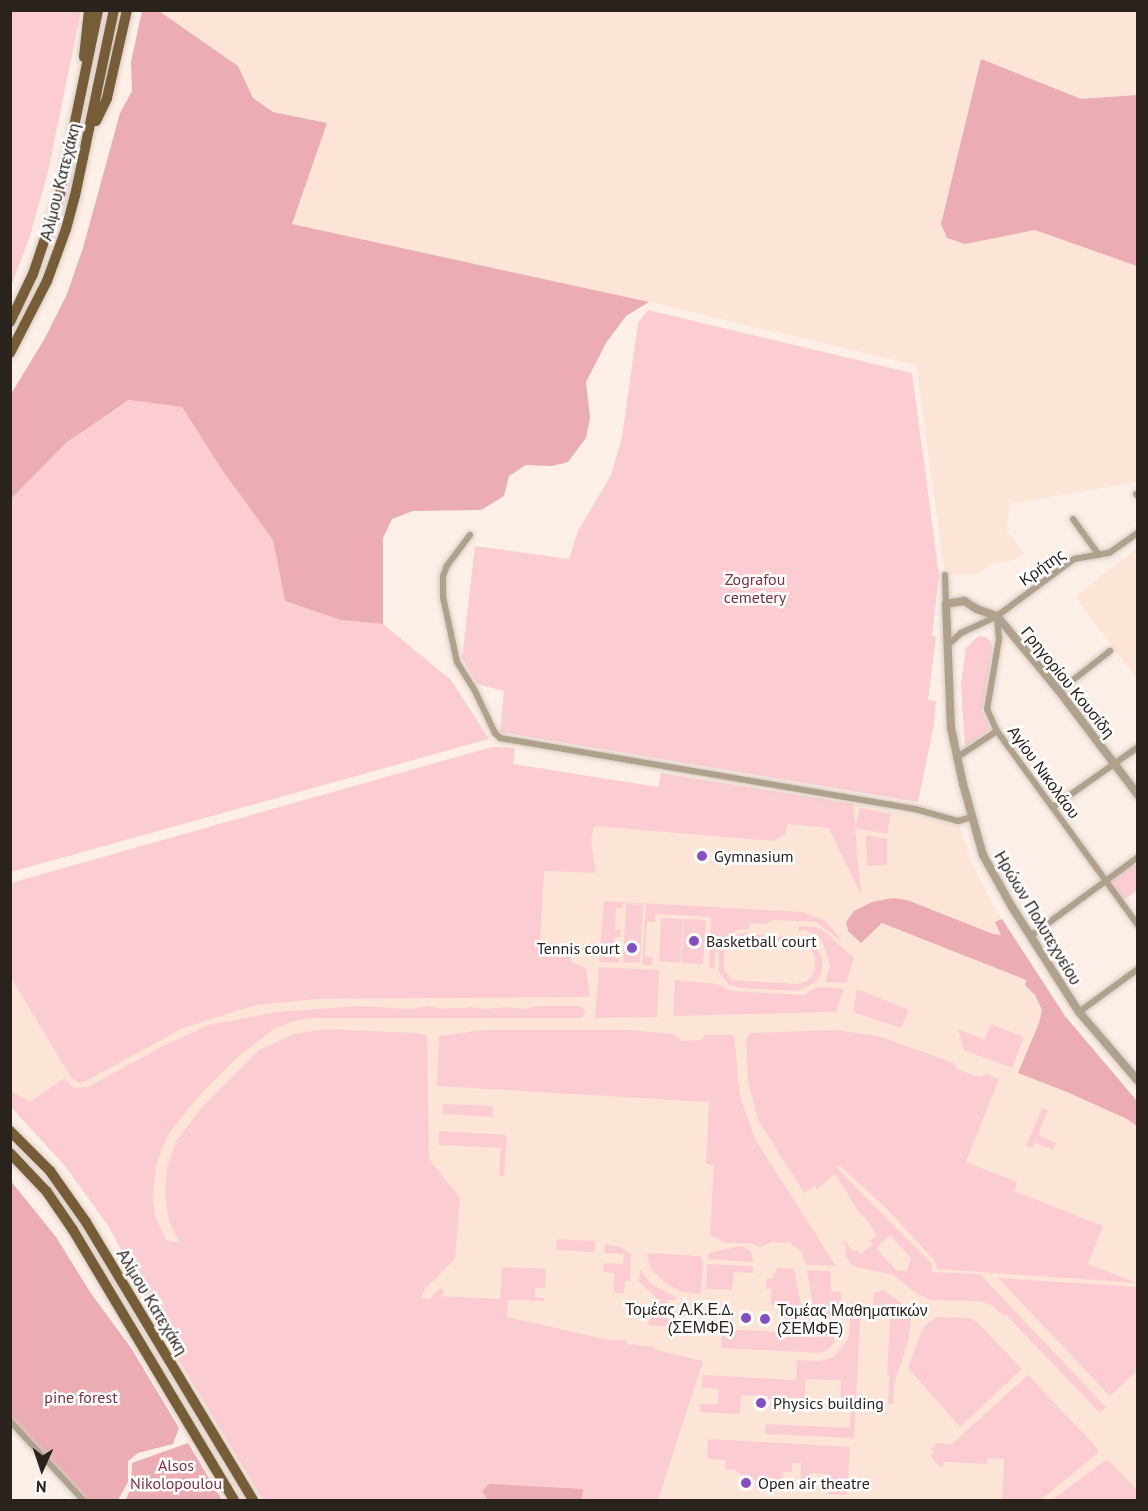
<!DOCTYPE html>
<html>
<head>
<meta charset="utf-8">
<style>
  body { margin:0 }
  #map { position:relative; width:1148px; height:1511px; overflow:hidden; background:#fcefe7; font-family:"PT Sans",sans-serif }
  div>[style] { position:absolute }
  .built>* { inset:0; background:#fce5d6 }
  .green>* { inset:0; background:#fbcdd2 }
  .forest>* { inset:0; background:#ebacb3 }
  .roads { filter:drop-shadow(0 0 2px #d6cac3) drop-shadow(0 0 2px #d6cac3) }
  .minor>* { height:6px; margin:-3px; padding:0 3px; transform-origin:3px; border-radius:3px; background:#afa18c }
  .tertiary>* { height:8px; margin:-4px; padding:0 4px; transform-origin:4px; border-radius:4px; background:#afa18c }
  .primary>* { height:10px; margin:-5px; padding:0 5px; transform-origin:5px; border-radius:5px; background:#765d37 }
  .dots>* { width:16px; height:16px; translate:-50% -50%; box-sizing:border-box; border:3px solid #fff; border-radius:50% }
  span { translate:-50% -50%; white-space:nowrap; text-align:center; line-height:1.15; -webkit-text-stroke:5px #fff; paint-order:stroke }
  .street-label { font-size:16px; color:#29221d }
  .park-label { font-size:16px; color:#7c313f }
  .poi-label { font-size:16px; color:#29221d }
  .left { translate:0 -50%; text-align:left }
  .right { translate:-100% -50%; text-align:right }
  .frame { position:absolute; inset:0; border:12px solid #29221d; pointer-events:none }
  .north { position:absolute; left:12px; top:1439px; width:60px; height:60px; -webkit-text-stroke:4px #fff; paint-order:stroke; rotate:183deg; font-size:16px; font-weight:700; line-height:24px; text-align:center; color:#29221d }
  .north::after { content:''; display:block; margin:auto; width:21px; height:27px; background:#29221d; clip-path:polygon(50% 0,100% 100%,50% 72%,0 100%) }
</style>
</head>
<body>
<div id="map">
  <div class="built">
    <div style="clip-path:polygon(159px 11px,1137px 11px,1137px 482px,1010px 504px,1007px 531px,1025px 554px,1014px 560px,992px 564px,976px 574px,945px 575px,916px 365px,649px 302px,292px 224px,326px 123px,273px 112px,253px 98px,238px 66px)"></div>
    <div style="clip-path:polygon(1137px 548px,1137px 679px,1075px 597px)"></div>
    <div style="clip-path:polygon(492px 747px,515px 748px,513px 764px,658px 787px,661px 773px,853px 804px,960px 826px,970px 860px,996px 910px,1065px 1016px,1137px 1101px,1137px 1500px,263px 1500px,177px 1357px,109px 1227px,66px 1167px,11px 1107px,11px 883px)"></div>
  </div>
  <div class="green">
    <div style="clip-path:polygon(11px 10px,81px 11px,48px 172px,29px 239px,11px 286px)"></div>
    <div style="clip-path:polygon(648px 310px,912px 373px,939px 575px,932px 636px,936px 637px,928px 700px,936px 701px,934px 724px,918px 802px,500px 732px,504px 691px,477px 684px,462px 658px,475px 546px,569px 559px,578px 531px,611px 475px,622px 437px,638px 323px)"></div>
    <div style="clip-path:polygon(130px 400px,182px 407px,222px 470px,273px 540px,285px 601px,341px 620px,383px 624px,451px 680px,489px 739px,11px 872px,11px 499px,66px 443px)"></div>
    <div style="clip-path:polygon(979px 636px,986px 637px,991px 642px,992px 649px,982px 711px,990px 729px,965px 747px,961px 685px,966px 648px)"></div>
    <div style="clip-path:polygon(492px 747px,515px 748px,513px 764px,658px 787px,661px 773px,853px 804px,855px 827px,860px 808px,891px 814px,887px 834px,855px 828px,861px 895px,829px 828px,787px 824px,786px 834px,774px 841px,594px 826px,591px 841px,596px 873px,544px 871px,540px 942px,567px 944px,571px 962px,586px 968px,590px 997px,317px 999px,256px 1005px,183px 1028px,86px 1081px,80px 1083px,72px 1079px,11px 978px,11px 883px)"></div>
    <div style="clip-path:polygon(866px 835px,887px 839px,887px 865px,867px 866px)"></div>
    <div style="clip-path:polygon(1132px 861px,1137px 868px,1137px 891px,1122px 901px,1108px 881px)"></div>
    <div style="clip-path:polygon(604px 901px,803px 912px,826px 921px,843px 942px,816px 922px,773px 920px,767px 924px,750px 923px,749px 929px,737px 930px,722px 941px,716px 952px,714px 969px,709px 968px,711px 917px,655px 914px,655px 922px,647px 922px,645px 957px,653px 957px,652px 965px,642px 965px,646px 904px,623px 903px,622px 908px,616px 908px,615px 929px,621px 930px,621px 937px,615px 937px,614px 957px,619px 958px,619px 963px,599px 962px)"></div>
    <div style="clip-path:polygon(626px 904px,643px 905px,640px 963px,623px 962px)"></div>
    <div style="clip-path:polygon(661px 918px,683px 919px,680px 963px,659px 961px)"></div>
    <div style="clip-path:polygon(684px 919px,706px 920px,703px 964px,681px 963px)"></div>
    <div style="clip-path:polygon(799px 926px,816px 927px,824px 931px,854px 958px,846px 983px,825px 982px,830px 966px,823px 942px,813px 933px,804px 930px,798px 932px)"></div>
    <div style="clip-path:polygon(evenodd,740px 933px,809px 939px,822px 956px,822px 972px,816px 982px,798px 991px,740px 988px,729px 985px,719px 972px,719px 952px,724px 942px,740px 933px,739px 939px,803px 943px,815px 955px,815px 972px,807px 981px,797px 984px,733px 980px,724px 970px,724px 953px,730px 944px,739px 939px)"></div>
    <div style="clip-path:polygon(599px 967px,659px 970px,657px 1017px,595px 1018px)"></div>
    <div style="clip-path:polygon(675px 980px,718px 984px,731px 991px,804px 995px,817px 987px,844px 989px,836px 1012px,673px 1016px)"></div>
    <div style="clip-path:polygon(857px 989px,909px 1010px,901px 1028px,853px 1012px)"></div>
    <div style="clip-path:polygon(359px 1006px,411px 1009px,428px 1006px,444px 1009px,471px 1007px,485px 1009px,508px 1007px,522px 1009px,537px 1006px,581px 1006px,586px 1013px,581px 1018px,314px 1018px,291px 1022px,272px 1030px,238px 1057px,196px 1099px,167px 1136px,156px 1165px,153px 1195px,155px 1215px,166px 1240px,180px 1243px,169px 1221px,165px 1195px,167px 1167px,176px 1141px,203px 1106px,259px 1050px,294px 1034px,325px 1029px,417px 1033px,427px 1036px,429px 1159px,460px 1198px,455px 1259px,425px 1289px,421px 1297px,429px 1299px,441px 1288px,445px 1291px,441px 1296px,500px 1299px,502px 1267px,546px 1269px,545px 1288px,535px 1288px,535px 1297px,544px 1298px,544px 1301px,508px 1300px,507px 1317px,609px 1340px,627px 1340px,627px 1344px,655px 1347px,656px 1350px,703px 1361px,658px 1500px,263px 1500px,177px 1357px,109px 1227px,66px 1167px,11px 1107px,11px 1091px,30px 1102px,64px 1078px,74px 1088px,88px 1087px,165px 1045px,209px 1025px,277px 1012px)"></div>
    <div style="clip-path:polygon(991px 1024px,1024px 1037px,1012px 1068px,964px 1050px,958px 1029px,985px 1040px)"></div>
    <div style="clip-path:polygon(482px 1030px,627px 1030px,675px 1034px,681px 1041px,702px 1040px,705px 1035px,734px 1035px,740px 1096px,755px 1139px,836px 1266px,806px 1265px,801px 1251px,790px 1243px,773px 1242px,759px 1247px,750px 1243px,726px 1243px,710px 1235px,714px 1165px,706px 1164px,709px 1102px,437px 1086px,439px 1036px)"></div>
    <div style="clip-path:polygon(evenodd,836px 1030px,878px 1036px,954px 1063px,957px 1069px,979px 1077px,986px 1074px,999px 1079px,966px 1162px,1017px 1182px,1014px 1191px,1103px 1226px,1088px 1264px,1137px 1283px,937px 1269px,935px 1261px,886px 1208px,839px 1165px,836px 1167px,932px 1264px,932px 1271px,916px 1271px,980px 1274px,1106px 1407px,1100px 1413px,1006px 1315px,1003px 1316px,992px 1305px,978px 1301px,931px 1300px,916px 1293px,893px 1275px,856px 1267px,850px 1263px,845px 1254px,847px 1248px,843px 1242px,845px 1241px,853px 1252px,857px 1250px,860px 1254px,873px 1245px,870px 1241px,877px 1235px,864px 1216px,862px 1217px,835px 1174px,817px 1189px,815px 1186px,804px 1193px,758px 1120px,748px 1081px,746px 1041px,750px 1033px,836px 1030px,890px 1235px,911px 1258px,907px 1271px,896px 1270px,876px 1248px,890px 1235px)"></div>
    <div style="clip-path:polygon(443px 1104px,493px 1106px,493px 1117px,442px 1114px)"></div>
    <div style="clip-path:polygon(1042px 1108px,1048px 1110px,1038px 1135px,1056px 1143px,1053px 1150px,1035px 1143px,1032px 1148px,1026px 1146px)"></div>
    <div style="clip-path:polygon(439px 1131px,507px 1135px,504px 1176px,499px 1176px,501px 1148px,439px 1145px)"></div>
    <div style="clip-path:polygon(557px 1239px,595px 1241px,595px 1252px,556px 1250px)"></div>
    <div style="clip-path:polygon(605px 1244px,620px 1247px,631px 1254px,630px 1281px,625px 1281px,624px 1293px,614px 1293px,614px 1273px,603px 1272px,604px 1263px,623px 1264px,624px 1254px,604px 1253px)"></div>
    <div style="clip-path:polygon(740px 1246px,750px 1250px,754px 1262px,708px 1259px,708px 1254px,713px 1252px)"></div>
    <div style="clip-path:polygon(647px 1253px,700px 1256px,703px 1262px,701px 1294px,682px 1292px,665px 1283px,650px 1268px)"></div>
    <div style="clip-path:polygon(707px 1264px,753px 1266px,753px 1273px,734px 1272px,732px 1290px,706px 1289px)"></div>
    <div style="clip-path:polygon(777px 1268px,794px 1269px,804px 1319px,814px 1329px,834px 1334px,834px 1343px,826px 1351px,818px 1353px,721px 1348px,722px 1329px,784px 1332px,785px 1306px,771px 1305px,771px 1289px,766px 1289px,767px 1279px,772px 1279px)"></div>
    <div style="clip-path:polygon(640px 1270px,651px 1284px,676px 1297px,676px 1300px,668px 1300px,667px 1319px,692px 1321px,691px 1328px,647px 1325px,660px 1301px,639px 1282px)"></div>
    <div style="clip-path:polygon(807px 1270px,831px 1271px,831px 1291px,841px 1292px,841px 1307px,834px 1317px,825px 1320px,814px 1314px)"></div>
    <div style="clip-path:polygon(998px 1278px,1137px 1287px,1137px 1371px,1110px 1396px)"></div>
    <div style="clip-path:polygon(884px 1290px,906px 1307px,911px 1320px,909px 1338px,894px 1384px,893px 1404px,888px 1404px,890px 1375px,887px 1374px,890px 1318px,877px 1317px,872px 1314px,874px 1293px)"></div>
    <div style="clip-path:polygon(853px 1302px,860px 1304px,861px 1307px,854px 1438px,765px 1434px,766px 1424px,850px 1428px,851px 1410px,840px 1409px,841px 1380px,806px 1379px,804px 1409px,775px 1407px,775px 1399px,768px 1399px,768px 1396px,741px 1395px,740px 1414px,700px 1412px,700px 1404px,718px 1404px,719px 1389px,702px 1388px,703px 1375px,796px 1380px,797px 1360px,821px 1361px,834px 1357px,848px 1339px)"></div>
    <div style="clip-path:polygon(937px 1317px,970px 1318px,976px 1321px,1022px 1369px,960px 1427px,908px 1368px,923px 1327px)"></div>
    <div style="clip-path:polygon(1028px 1375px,1098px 1449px,1098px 1453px,1041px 1500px,998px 1500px,1002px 1500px,1004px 1459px,988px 1458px,987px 1464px,944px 1462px,943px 1467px,939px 1466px,930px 1456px,934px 1453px,931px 1449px,937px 1443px,952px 1444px)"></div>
    <div style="clip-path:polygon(708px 1439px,850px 1447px,847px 1495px,828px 1494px,829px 1474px,810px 1473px,809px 1483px,800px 1482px,801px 1463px,792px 1463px,792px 1472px,783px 1472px,781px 1491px,772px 1491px,773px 1481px,749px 1480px,734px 1470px,725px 1469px,725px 1460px,707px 1459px)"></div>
    <div style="clip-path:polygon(1106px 1460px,1109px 1461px,1137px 1490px,1137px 1500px,1052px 1500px)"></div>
  </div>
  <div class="forest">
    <div style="clip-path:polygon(142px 11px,159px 11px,238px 66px,253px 98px,273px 112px,327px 123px,292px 224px,649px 302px,626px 316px,606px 343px,586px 382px,590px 418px,586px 438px,568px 462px,552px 466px,526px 465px,509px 476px,504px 496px,481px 510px,413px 511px,392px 519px,383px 538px,383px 624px,341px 620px,285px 601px,273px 540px,222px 470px,182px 407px,129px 400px,66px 443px,11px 499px,11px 394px,45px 338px,67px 294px,83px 248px,120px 113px,132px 91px,131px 62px)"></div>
    <div style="clip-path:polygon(981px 59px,1081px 99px,1137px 95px,1137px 266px,1035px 230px,965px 244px,947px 238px,941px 224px)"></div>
    <div style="clip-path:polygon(893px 898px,907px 900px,993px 934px,1001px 935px,995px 922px,1002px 919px,1065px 1016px,1137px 1101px,1137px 1126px,1127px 1119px,1067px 1092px,1018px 1073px,1039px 1023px,1042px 1010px,1035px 995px,1025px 985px,1026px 980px,882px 923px,861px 943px,848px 931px,846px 922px,854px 911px,872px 902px)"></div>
    <div style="clip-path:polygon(10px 1180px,56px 1237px,90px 1292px,131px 1348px,179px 1428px,173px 1444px,138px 1453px,128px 1461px,128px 1482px,118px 1500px,84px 1500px,11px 1421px)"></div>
    <div style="clip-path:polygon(188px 1443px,222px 1500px,126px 1500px,131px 1486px,132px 1463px)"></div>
    <div style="clip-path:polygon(489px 1484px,583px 1489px,582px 1500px,487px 1499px,482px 1491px)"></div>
  </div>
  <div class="roads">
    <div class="minor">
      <div style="left:1136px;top:494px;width:3px;rotate:45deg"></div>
      <div style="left:1073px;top:519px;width:44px;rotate:54.2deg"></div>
      <div style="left:470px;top:535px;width:39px;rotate:127deg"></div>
      <div style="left:447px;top:566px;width:11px;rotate:112deg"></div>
      <div style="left:443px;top:576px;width:21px;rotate:90deg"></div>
      <div style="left:443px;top:597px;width:66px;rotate:77.8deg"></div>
      <div style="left:457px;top:662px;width:34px;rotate:58deg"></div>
      <div style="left:475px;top:691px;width:47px;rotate:64.5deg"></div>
      <div style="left:495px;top:733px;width:7px;rotate:45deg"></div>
      <div style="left:500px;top:738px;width:421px;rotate:9.7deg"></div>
      <div style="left:915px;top:809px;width:45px;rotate:15.6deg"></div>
      <div style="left:958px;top:821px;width:15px;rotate:-16deg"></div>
      <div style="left:945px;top:575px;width:29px;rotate:88deg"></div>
      <div style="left:997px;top:616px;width:23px;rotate:85deg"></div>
      <div style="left:999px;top:639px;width:71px;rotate:99.7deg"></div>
      <div style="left:987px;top:709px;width:24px;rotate:66deg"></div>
      <div style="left:997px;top:731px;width:240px;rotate:54deg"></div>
      <div style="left:947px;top:646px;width:19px;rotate:-43deg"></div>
      <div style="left:961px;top:633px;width:40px;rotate:-25deg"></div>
      <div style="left:997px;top:616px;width:96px;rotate:-36.5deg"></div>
      <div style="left:1074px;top:559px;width:36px;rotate:-10deg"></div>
      <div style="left:1109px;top:553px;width:35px;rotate:-35deg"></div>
      <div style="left:1059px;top:691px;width:65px;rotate:-38.1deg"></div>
      <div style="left:956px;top:758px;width:49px;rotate:-33.4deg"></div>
      <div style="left:1053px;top:807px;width:104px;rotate:-35.2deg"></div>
      <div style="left:1032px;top:935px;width:132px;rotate:-36.3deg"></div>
      <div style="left:1079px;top:1012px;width:73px;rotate:-36.1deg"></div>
      <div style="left:10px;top:1421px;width:108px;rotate:47.3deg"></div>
    </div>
    <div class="tertiary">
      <div style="left:1138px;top:795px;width:131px;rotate:-127.2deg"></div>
      <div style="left:1059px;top:691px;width:97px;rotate:-129.6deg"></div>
      <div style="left:997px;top:616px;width:21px;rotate:-161deg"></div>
      <div style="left:977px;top:609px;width:15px;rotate:-148deg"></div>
      <div style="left:964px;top:601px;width:18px;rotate:171deg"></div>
      <div style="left:946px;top:604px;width:124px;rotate:87.7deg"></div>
      <div style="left:951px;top:728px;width:57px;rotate:77.9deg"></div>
      <div style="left:963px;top:784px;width:74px;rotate:74.3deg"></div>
      <div style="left:983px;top:855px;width:60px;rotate:60.9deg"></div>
      <div style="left:1012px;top:907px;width:125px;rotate:57.5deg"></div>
      <div style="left:1079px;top:1012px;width:91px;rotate:49.5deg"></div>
    </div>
    <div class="primary">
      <div style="left:84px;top:57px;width:47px;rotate:-83.9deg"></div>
      <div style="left:96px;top:121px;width:25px;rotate:-64deg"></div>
      <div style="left:107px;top:98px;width:90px;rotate:-77.2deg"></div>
      <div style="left:10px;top:322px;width:53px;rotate:-64.4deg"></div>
      <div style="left:33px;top:274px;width:84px;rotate:-71.4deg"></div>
      <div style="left:60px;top:194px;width:188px;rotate:-78.3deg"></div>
      <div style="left:10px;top:353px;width:81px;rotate:-62.8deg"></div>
      <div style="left:47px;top:281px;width:55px;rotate:-69.9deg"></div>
      <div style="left:66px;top:229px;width:34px;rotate:-75deg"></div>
      <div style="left:75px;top:196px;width:190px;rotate:-78.2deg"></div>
      <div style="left:10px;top:1131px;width:57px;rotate:45deg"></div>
      <div style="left:50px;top:1171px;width:62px;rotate:54.8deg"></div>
      <div style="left:86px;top:1222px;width:324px;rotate:59deg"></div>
      <div style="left:10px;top:1153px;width:54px;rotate:46.5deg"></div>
      <div style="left:47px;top:1192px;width:46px;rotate:55.6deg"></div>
      <div style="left:73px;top:1230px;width:314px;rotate:59.2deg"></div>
    </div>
  </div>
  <div class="dots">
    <div style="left:702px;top:856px;background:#874dc3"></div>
    <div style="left:694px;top:941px;background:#874dc3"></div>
    <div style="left:632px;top:948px;background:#874dc3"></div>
    <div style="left:746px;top:1318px;background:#874dc3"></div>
    <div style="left:765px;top:1319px;background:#874dc3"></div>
    <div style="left:761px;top:1403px;background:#874dc3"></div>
    <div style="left:746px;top:1483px;background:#874dc3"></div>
  </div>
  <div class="street-label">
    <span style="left:60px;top:182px;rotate:-76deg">Αλίμου Κατεχάκη</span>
    <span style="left:1042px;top:567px;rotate:-35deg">Κρήτης</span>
    <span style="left:1068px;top:682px;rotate:51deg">Γρηγορίου Κουσίδη</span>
    <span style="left:1044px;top:772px;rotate:54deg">Αγίου Νικολάου</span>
    <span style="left:1038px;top:918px;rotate:59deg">Ηρώων Πολυτεχνείου</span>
    <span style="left:152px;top:1302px;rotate:59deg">Αλίμου Κατεχάκη</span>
  </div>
  <div class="park-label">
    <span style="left:755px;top:588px">Zografou<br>cemetery</span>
    <span style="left:81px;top:1397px">pine forest</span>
    <span style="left:176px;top:1474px">Alsos<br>Nikolopoulou</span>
  </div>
  <div class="poi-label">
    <span class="left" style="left:714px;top:856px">Gymnasium</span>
    <span class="left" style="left:706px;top:941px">Basketball court</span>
    <span class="right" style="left:620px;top:948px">Tennis court</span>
    <span class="right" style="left:734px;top:1318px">Τομέας Α.Κ.Ε.Δ.<br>(ΣΕΜΦΕ)</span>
    <span class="left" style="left:777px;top:1319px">Τομέας Μαθηματικών<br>(ΣΕΜΦΕ)</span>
    <span class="left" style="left:773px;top:1403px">Physics building</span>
    <span class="left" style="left:758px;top:1483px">Open air theatre</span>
  </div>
  <div class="frame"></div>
  <div class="north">N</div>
</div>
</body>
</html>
